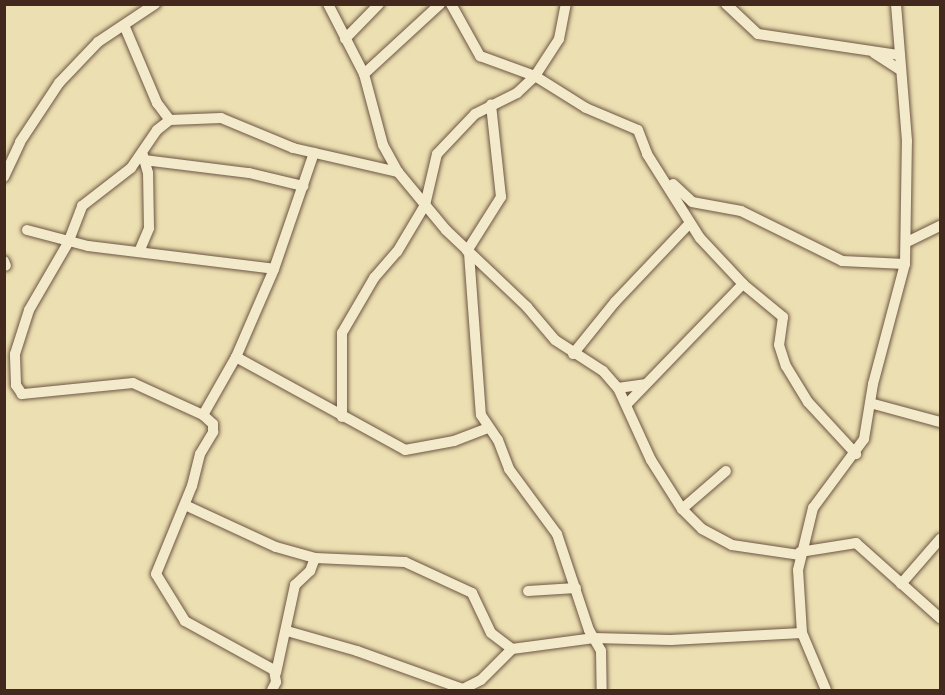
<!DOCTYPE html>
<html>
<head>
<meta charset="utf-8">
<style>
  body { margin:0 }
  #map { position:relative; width:945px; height:695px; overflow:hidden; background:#ecdfb1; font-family:"IM FELL Great Primer",serif }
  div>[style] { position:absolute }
  .roads { filter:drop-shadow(0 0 2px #6d5643) drop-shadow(0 0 2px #6d5643) }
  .minor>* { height:10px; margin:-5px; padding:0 5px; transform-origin:5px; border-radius:5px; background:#f3eacc }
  span { translate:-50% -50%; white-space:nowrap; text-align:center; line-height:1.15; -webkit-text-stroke:6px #f3eacc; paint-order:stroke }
  .frame { position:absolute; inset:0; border:6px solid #43281e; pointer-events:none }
</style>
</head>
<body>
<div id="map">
  <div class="roads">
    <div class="minor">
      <div style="left:328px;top:4px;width:79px;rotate:62.8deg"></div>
      <div style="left:364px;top:74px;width:73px;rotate:75deg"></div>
      <div style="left:383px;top:145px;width:31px;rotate:61deg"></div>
      <div style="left:398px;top:172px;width:75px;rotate:50.4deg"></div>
      <div style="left:446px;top:230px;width:112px;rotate:43.5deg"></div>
      <div style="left:527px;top:307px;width:43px;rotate:49.7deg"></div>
      <div style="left:555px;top:340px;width:57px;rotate:32.9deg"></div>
      <div style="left:603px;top:371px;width:23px;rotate:49deg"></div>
      <div style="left:618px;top:388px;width:79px;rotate:65.4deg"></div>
      <div style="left:651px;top:460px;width:58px;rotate:57.7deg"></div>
      <div style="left:682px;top:509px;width:28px;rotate:45deg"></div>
      <div style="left:702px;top:529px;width:34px;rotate:28deg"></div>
      <div style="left:732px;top:545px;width:69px;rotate:8.4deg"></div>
      <div style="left:451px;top:4px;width:60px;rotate:60.9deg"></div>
      <div style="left:480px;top:56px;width:59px;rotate:20deg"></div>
      <div style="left:535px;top:76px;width:60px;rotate:32.1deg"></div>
      <div style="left:586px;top:108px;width:56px;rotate:22.9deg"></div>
      <div style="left:638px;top:130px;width:26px;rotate:69deg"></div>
      <div style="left:647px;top:154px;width:99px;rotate:57.8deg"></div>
      <div style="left:700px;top:238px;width:63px;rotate:46.9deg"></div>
      <div style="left:743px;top:284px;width:52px;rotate:39.5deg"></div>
      <div style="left:783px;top:317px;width:28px;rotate:98deg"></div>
      <div style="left:779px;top:345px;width:22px;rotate:72deg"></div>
      <div style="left:786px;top:366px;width:42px;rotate:58.6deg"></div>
      <div style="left:808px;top:402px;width:71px;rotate:47.3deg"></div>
      <div style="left:726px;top:4px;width:44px;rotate:43.2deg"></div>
      <div style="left:758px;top:34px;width:143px;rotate:8.5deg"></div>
      <div style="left:124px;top:25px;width:85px;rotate:67.1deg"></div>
      <div style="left:157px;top:103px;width:21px;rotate:53deg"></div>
      <div style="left:345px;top:39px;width:49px;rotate:-45.8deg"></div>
      <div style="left:874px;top:53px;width:31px;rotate:33deg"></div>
      <div style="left:364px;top:74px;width:103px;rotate:-42.6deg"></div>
      <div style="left:144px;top:160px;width:106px;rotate:7.1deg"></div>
      <div style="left:249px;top:173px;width:56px;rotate:13.5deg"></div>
      <div style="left:4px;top:177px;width:38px;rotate:-65deg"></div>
      <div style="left:20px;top:142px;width:71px;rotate:-56.5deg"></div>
      <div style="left:59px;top:83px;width:57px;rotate:-46.4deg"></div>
      <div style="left:98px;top:42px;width:69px;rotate:-33.7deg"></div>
      <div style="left:673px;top:184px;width:26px;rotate:43deg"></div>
      <div style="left:692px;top:202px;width:50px;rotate:10.4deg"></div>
      <div style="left:741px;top:211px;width:113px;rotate:26.3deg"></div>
      <div style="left:842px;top:261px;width:63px;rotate:2.7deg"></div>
      <div style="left:27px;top:230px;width:63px;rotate:14.7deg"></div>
      <div style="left:88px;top:246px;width:187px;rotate:7deg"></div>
      <div style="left:907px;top:242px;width:37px;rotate:-26deg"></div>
      <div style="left:467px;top:251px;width:64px;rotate:-57.8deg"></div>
      <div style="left:501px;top:197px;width:93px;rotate:-96.2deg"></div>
      <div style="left:139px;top:252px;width:26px;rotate:-67deg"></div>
      <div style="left:149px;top:228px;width:55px;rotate:-91deg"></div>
      <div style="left:148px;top:173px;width:19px;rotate:-106deg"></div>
      <div style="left:469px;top:253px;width:162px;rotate:85.8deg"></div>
      <div style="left:481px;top:415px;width:30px;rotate:56deg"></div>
      <div style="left:498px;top:440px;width:31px;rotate:69deg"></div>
      <div style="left:509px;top:469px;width:81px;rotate:53.6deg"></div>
      <div style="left:557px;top:534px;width:101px;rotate:71.6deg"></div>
      <div style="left:589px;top:630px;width:24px;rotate:60deg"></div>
      <div style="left:601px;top:651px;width:39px;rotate:89deg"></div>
      <div style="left:4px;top:261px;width:5px;rotate:68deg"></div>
      <div style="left:573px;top:354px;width:67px;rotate:-51.1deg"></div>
      <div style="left:615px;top:302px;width:108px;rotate:-46.5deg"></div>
      <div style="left:236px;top:357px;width:193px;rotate:28.8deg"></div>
      <div style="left:405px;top:450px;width:50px;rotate:-10.4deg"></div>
      <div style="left:454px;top:441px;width:36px;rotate:-21deg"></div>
      <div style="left:618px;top:388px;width:27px;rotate:-8deg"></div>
      <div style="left:870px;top:403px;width:73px;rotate:15.2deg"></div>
      <div style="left:627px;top:404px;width:167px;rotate:-46deg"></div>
      <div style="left:203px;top:415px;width:67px;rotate:-60.4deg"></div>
      <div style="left:236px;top:357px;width:96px;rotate:-66.6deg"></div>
      <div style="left:274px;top:269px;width:123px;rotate:-71deg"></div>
      <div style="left:342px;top:417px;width:84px;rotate:-90deg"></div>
      <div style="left:342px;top:333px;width:64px;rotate:-59.8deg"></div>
      <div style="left:374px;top:278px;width:35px;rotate:-49deg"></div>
      <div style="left:397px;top:252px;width:55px;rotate:-59.2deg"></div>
      <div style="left:425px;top:205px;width:52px;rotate:-76.8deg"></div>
      <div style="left:437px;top:154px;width:55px;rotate:-46.5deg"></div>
      <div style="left:475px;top:114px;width:47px;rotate:-26.6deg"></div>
      <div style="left:517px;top:93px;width:25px;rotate:-43deg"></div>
      <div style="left:535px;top:76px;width:44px;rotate:-57deg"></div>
      <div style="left:559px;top:39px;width:36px;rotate:-79deg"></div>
      <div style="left:185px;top:505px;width:100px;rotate:24.8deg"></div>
      <div style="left:276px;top:547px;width:41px;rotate:15.8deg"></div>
      <div style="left:315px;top:558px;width:90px;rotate:2.5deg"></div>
      <div style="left:405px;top:562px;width:74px;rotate:24.8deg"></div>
      <div style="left:472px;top:593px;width:44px;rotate:64.6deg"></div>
      <div style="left:491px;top:633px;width:26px;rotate:37deg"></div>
      <div style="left:512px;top:649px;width:83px;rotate:-7.6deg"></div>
      <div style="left:594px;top:638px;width:77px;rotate:1.5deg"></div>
      <div style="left:671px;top:640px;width:131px;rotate:-3.1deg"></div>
      <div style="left:682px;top:509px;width:58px;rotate:-40.8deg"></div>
      <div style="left:800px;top:552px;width:57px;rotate:-9.1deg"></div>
      <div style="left:856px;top:543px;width:113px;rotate:41.8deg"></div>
      <div style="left:901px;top:584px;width:60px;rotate:-49.1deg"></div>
      <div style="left:528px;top:591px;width:48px;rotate:-3.6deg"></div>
      <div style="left:287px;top:631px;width:73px;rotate:15.9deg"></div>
      <div style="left:357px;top:651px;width:113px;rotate:19.7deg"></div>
      <div style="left:463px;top:689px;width:20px;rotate:-27deg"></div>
      <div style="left:481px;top:680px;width:44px;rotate:-45deg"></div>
      <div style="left:276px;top:673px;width:90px;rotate:-77.8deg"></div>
      <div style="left:295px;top:585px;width:21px;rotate:-43deg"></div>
      <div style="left:310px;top:571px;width:14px;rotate:-69deg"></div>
      <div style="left:272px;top:690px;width:9px;rotate:-63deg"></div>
      <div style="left:276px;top:682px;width:12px;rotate:-99deg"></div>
      <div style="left:274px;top:670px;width:102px;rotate:-151.2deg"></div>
      <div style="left:185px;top:621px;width:55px;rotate:-121.7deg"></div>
      <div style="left:156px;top:574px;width:95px;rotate:-67.8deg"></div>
      <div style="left:192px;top:486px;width:33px;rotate:-76deg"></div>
      <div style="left:200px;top:454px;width:26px;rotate:-59deg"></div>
      <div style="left:213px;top:432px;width:8px;rotate:-90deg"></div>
      <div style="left:213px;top:424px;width:13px;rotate:-138deg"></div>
      <div style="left:203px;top:415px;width:77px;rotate:-155.4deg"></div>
      <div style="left:133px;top:383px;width:112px;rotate:174.3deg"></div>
      <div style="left:22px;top:394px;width:11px;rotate:-124deg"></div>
      <div style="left:16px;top:385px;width:31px;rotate:-92deg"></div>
      <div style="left:15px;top:354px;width:46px;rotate:-72.3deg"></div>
      <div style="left:29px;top:310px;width:78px;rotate:-59.8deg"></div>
      <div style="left:68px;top:243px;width:40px;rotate:-69deg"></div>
      <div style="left:82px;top:206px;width:62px;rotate:-37.8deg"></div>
      <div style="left:131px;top:168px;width:46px;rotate:-55.6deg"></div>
      <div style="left:157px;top:130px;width:16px;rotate:-38deg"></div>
      <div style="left:170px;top:120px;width:51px;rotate:-2.2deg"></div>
      <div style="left:221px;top:118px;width:78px;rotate:22.6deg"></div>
      <div style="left:293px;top:148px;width:108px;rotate:12.9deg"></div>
      <div style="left:826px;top:690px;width:62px;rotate:-112.8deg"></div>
      <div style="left:802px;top:633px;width:63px;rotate:-93.6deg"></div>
      <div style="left:798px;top:570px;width:64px;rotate:-76.4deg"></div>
      <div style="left:813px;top:508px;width:86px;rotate:-53.5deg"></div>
      <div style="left:864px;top:439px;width:56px;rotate:-80.7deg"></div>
      <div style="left:873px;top:384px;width:124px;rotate:-75.1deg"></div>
      <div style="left:905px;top:264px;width:123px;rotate:-89.1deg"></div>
      <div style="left:907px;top:141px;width:137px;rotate:-94.6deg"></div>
    </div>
  </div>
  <div class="frame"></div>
</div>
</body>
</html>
